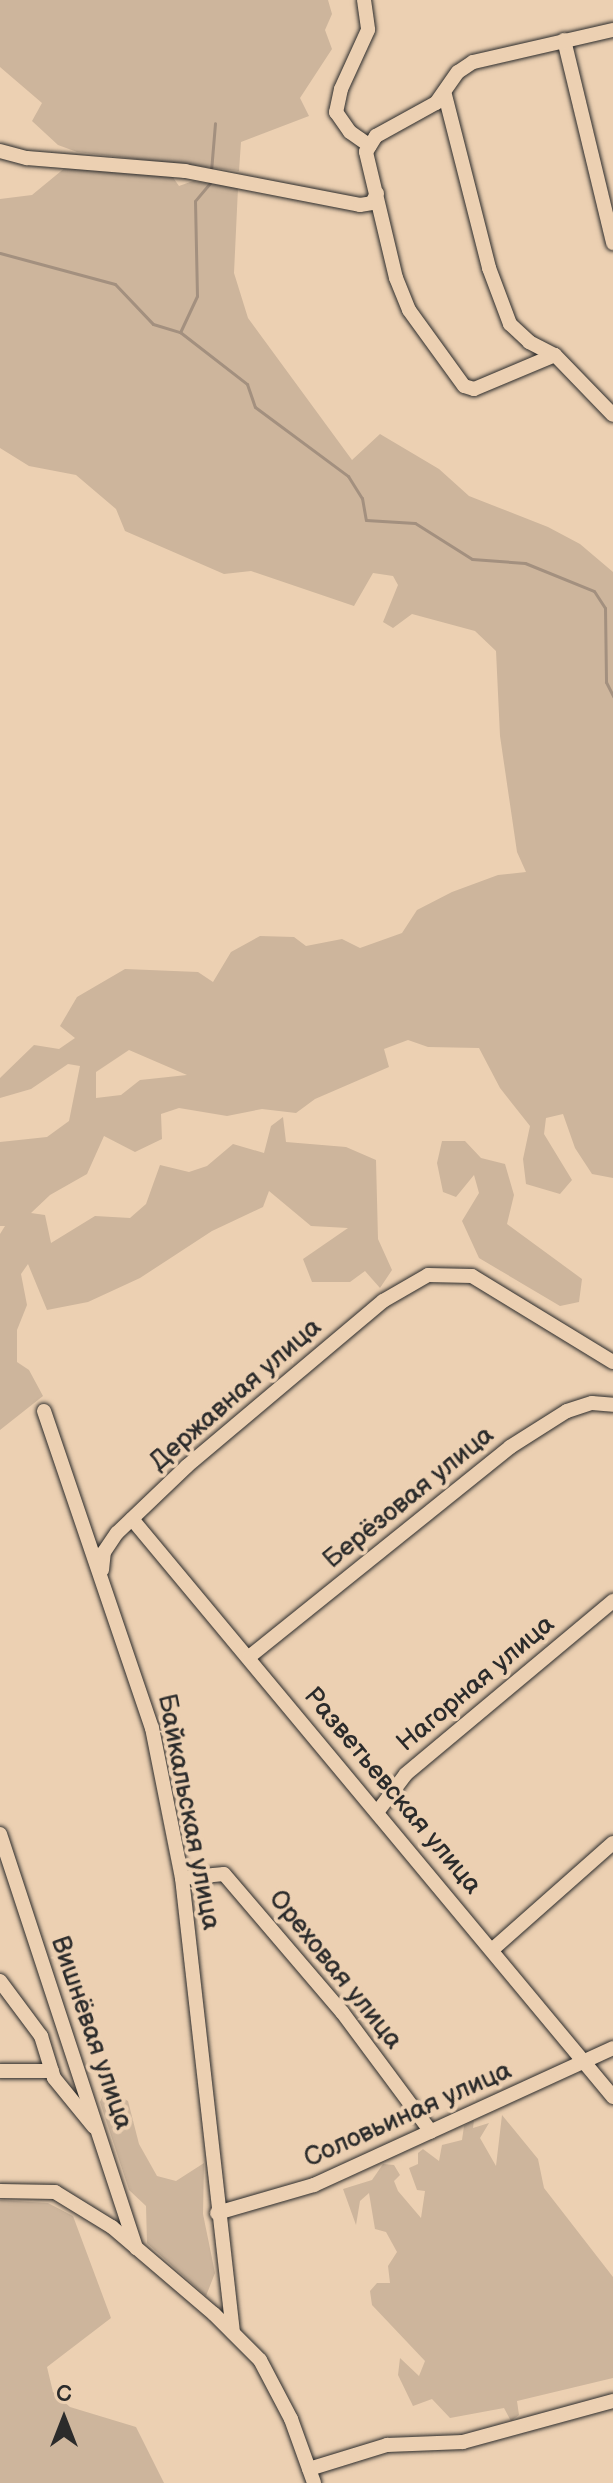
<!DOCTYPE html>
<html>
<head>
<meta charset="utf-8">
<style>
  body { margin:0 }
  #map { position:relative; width:613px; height:2483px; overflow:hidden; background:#ecd0b2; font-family:"Balsamiq Sans",sans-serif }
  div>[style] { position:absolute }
  .green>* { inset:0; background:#cdb59c }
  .stream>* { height:3px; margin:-1.5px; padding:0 1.5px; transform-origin:1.5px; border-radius:1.5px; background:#a3907f }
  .roads { filter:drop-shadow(0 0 2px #2b2b2b) drop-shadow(0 0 2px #2b2b2b) }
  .minor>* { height:14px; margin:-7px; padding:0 7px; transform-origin:7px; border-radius:7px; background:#ecd0b2 }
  span { translate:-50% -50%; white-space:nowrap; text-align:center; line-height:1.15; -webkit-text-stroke:8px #ecd0b2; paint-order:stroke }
  .street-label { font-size:26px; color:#2b2b2b }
  .north { position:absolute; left:24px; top:2379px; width:80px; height:80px; -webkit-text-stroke:6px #ecd0b2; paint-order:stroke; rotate:0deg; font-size:22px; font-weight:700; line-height:32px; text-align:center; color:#2b2b2b }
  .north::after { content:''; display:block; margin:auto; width:28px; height:36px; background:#2b2b2b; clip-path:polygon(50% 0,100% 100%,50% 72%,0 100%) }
</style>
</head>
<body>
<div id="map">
  <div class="green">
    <div style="clip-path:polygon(0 0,328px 0,332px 14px,325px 30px,332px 49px,300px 98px,309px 116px,241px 142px,239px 171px,77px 152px,58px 145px,32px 121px,42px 103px,0 67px)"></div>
    <div style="clip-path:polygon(evenodd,66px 167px,172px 176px,179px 186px,193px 181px,238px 188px,234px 273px,248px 318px,352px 460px,380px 434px,439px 469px,469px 496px,548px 527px,580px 544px,613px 572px,613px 1178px,592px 1174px,575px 1148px,563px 1114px,546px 1118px,544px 1134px,572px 1180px,560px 1194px,526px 1184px,523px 1159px,530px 1126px,500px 1088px,479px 1048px,428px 1047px,408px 1040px,384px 1049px,389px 1067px,315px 1099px,296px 1113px,262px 1109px,227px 1116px,179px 1108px,161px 1114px,162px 1139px,135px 1152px,104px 1136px,87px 1174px,50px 1195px,31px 1213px,45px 1215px,51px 1243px,95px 1216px,130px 1218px,146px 1204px,160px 1165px,189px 1172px,207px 1166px,233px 1144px,264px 1153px,271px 1126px,283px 1117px,286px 1142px,346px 1147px,376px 1160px,378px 1239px,392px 1270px,380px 1288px,365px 1271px,350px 1282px,312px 1282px,303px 1259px,348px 1228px,311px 1226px,269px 1191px,263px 1207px,212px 1231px,140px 1278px,88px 1302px,47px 1310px,28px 1264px,21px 1274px,27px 1305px,17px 1330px,17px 1362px,29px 1370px,43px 1396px,0 1430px,0 1234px,5px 1226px,0 1226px,0 1142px,47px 1137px,69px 1121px,80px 1066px,68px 1064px,31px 1089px,0 1098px,0 1078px,34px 1045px,59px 1049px,75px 1038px,60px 1026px,77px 997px,125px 969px,198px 972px,213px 982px,231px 952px,260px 936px,294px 937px,306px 946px,342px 939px,360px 948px,402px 933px,417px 910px,452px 892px,498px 875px,526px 872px,517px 852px,500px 736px,496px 651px,475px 631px,412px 614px,393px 628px,383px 622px,398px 585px,393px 576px,373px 573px,354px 606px,251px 571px,224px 574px,125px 531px,116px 509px,76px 475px,29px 466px,0 448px,0 199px,32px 195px,66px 167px,129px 1050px,187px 1075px,140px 1080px,121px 1095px,96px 1098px,96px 1072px,129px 1050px)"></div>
    <div style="clip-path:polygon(442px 1141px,465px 1141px,481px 1158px,505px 1164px,514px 1195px,507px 1224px,582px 1279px,579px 1302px,560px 1306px,479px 1258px,462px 1221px,479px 1193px,474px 1175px,456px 1197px,443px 1192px,437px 1163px)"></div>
    <div style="clip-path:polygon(106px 2089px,128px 2101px,139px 2144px,157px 2176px,176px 2181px,204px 2163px,203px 2214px,215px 2273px,206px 2296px,147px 2243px,146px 2206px,129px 2190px,100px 2102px)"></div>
    <div style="clip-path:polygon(502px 2115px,538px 2159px,544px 2188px,613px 2277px,613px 2378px,517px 2401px,519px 2415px,511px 2421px,504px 2408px,450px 2418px,432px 2399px,413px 2406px,398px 2375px,400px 2358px,419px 2376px,425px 2361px,372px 2305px,370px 2291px,377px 2283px,390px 2283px,388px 2266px,397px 2252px,386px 2232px,375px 2229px,369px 2193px,360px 2201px,356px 2225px,343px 2189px,372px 2180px,383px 2164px,394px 2165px,400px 2175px,394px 2181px,398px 2191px,421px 2218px,425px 2191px,417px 2190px,409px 2168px,418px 2164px,418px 2153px,423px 2149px,439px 2161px,442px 2145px,462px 2140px,464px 2126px,474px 2120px,473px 2128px,489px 2123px,480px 2138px,496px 2166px)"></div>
    <div style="clip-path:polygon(0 2200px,48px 2203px,73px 2216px,111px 2318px,47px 2367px,53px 2392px,70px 2407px,136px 2427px,164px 2483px,0 2483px)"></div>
  </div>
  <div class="stream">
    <div style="left:211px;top:171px;width:48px;rotate:-85.2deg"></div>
    <div style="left:210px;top:183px;width:23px;rotate:130deg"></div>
    <div style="left:195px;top:201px;width:95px;rotate:88.8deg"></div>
    <div style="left:197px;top:296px;width:40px;rotate:115deg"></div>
    <div style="left:180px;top:332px;width:85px;rotate:37.8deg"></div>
    <div style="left:247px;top:384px;width:24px;rotate:71deg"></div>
    <div style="left:255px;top:407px;width:116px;rotate:36.6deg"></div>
    <div style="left:348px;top:476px;width:26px;rotate:58deg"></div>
    <div style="left:362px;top:498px;width:22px;rotate:80deg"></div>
    <div style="left:366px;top:520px;width:49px;rotate:3.5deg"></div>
    <div style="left:415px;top:523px;width:67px;rotate:32.3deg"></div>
    <div style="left:472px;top:559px;width:53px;rotate:4.3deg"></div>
    <div style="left:525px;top:563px;width:74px;rotate:22.1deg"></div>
    <div style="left:594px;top:591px;width:20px;rotate:57deg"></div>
    <div style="left:605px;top:608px;width:74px;rotate:89.2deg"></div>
    <div style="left:606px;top:682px;width:16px;rotate:63deg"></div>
    <div style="left:0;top:253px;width:119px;rotate:15.1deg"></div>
    <div style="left:115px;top:284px;width:55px;rotate:46.5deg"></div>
    <div style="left:153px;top:324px;width:28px;rotate:17deg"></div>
  </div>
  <div class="roads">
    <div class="minor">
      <div style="left:364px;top:0;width:30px;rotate:82deg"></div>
      <div style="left:368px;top:30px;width:65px;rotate:114.6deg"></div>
      <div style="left:341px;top:89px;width:24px;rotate:102deg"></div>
      <div style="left:336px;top:112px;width:24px;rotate:55deg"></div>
      <div style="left:350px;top:132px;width:24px;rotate:35deg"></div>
      <div style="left:564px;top:40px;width:209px;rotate:76.4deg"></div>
      <div style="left:445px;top:95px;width:179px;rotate:75.7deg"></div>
      <div style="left:489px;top:268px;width:60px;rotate:69.4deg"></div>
      <div style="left:510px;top:324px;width:26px;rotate:43deg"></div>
      <div style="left:529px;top:342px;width:29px;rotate:27deg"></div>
      <div style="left:555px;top:355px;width:83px;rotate:46deg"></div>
      <div style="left:0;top:151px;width:28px;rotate:15deg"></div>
      <div style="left:27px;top:158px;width:159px;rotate:4.7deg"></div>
      <div style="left:185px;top:171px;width:178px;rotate:11deg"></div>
      <div style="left:360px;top:205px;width:12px;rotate:-9deg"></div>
      <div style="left:372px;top:203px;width:11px;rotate:-63deg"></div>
      <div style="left:555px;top:355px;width:88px;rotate:157.2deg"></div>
      <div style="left:474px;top:389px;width:10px;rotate:-163deg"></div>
      <div style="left:464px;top:386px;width:94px;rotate:-125.9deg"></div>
      <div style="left:409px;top:310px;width:35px;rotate:-112deg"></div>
      <div style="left:396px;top:278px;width:130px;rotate:-103.4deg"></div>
      <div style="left:366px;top:152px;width:19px;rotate:-58deg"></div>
      <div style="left:376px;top:136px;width:68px;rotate:-28.8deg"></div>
      <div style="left:436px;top:103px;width:38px;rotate:-55deg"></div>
      <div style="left:458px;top:72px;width:18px;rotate:-34deg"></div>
      <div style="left:473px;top:62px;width:144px;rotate:-12.9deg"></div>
      <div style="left:44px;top:1411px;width:335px;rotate:71.2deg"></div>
      <div style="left:152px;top:1728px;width:153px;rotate:78.7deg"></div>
      <div style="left:182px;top:1878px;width:457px;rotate:83.6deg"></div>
      <div style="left:132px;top:1519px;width:752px;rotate:50.23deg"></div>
      <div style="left:102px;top:1570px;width:18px;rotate:-84deg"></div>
      <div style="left:104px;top:1552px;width:23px;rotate:-56deg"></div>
      <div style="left:117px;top:1533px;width:97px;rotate:-43.7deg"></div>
      <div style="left:187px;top:1466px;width:256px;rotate:-40.1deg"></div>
      <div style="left:383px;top:1301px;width:52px;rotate:-30deg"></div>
      <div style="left:428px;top:1275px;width:44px;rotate:1.3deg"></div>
      <div style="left:472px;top:1276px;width:165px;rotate:31.4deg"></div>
      <div style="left:249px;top:1657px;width:335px;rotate:-38.8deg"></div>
      <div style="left:510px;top:1447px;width:67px;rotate:-32.3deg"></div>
      <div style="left:567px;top:1411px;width:26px;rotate:-18deg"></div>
      <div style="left:592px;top:1403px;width:21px;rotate:5deg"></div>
      <div style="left:378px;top:1811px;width:46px;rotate:-52.9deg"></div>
      <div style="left:406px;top:1774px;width:270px;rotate:-39.9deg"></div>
      <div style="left:0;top:1834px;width:436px;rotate:71.8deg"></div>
      <div style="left:182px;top:1878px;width:42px;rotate:-5.4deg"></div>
      <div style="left:224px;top:1874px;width:182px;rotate:49.5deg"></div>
      <div style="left:342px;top:2012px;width:149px;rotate:53.4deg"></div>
      <div style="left:493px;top:1949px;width:160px;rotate:-41.5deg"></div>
      <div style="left:0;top:1981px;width:69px;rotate:53.3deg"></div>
      <div style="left:41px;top:2036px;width:44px;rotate:72.8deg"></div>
      <div style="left:54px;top:2078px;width:63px;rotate:50.8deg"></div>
      <div style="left:0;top:2071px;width:52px"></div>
      <div style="left:0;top:2191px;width:55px;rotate:1deg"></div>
      <div style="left:55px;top:2192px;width:67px;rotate:31.6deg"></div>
      <div style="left:112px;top:2227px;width:134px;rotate:40.5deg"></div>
      <div style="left:214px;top:2314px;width:65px;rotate:45deg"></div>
      <div style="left:260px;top:2360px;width:67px;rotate:62.3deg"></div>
      <div style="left:291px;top:2419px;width:68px;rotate:70.2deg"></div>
      <div style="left:217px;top:2213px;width:101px;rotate:-16.1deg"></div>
      <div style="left:314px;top:2185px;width:329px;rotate:-24.6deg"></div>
      <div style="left:309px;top:2469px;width:82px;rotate:-17.1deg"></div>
      <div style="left:387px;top:2445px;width:76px;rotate:-2.3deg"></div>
      <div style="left:463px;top:2442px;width:156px;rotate:-15.3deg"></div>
    </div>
  </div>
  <div class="street-label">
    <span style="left:236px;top:1395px;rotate:-41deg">Державная улица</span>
    <span style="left:409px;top:1498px;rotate:-39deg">Берёзовая улица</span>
    <span style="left:476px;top:1684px;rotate:-40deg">Нагорная улица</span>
    <span style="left:392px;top:1791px;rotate:50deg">Разветьевская улица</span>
    <span style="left:188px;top:1812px;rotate:79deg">Байкальская улица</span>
    <span style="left:335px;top:1970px;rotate:51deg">Ореховая улица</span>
    <span style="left:91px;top:2033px;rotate:71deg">Вишнёвая улица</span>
    <span style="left:408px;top:2115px;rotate:-24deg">Соловьиная улица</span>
  </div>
  <div class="north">С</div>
</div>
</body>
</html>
